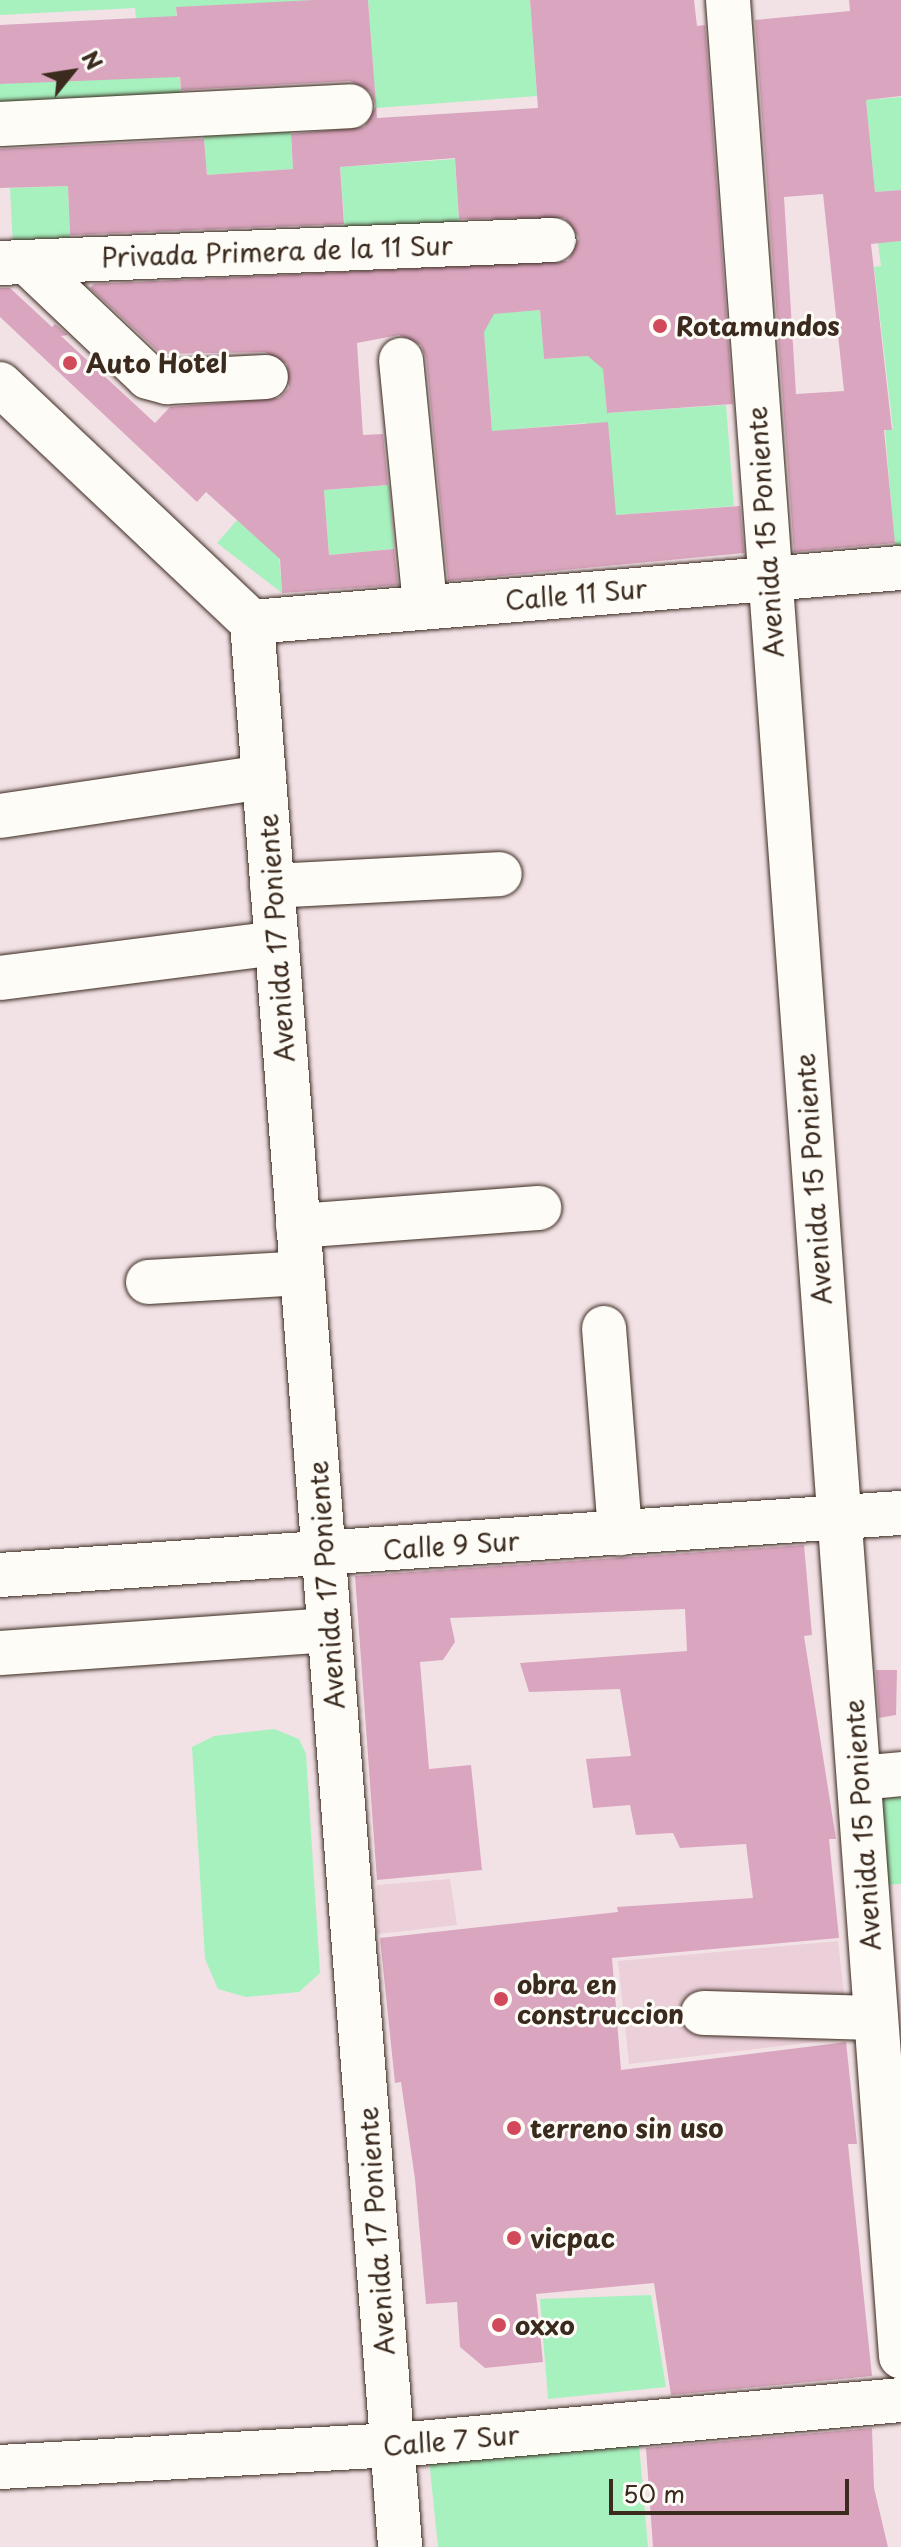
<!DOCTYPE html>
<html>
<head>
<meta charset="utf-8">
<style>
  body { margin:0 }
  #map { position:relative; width:901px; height:2547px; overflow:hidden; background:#f2e2e6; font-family:"Playpen Sans",sans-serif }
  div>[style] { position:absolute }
  .built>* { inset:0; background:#ebd0da }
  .green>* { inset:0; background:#a7f1bf }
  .building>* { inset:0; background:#daa6bf }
  .roads { filter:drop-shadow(0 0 2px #3b2a1e) drop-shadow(0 0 2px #3b2a1e) }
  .minor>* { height:44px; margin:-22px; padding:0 22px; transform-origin:22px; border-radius:22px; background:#fdfcf7 }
  .major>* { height:44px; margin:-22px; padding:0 22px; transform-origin:22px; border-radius:22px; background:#fdfcf7 }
  .dots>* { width:22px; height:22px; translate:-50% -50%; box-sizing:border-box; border:4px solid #fdfcf7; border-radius:50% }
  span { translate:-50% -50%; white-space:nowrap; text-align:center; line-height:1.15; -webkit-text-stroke:6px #fdfcf7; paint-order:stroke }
  .street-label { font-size:26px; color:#3b2a1e }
  .poi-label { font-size:26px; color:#3b2a1e; font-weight:700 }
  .left { translate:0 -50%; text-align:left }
  .north { position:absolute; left:32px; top:32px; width:80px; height:80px; -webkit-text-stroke:6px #fdfcf7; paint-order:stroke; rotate:60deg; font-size:22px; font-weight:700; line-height:32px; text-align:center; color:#3b2a1e }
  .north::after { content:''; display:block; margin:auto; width:28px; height:36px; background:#3b2a1e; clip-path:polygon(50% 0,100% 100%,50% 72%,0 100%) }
  .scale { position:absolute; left:609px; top:2479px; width:240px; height:36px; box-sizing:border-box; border:4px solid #3b2a1e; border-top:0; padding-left:10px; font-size:24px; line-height:28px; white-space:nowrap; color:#3b2a1e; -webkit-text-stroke:6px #fdfcf7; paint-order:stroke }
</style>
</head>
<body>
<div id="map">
  <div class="built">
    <div style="clip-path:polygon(450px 1879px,457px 1925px,378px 1934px,377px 1885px)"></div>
    <div style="clip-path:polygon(838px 1941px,849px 2038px,629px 2064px,618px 1961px)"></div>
  </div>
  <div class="green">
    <div style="clip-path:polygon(0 0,314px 0,314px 2px,176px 8px,177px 25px,137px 28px,135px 8px,0 15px)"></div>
    <div style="clip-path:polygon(368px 0,530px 0,537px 96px,376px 108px)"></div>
    <div style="clip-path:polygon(179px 63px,181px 99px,0 107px,0 84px,7px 84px,7px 79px,172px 77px)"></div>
    <div style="clip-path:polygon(901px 97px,901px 190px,875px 192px,866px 100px)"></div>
    <div style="clip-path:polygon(290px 122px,293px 169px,207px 175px,203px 127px)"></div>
    <div style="clip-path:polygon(455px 159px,459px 222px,345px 231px,340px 167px)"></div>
    <div style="clip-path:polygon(68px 186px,70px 243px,13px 246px,10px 188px)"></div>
    <div style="clip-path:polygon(901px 241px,901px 548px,895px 548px,885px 430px,893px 429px,874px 267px,881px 266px,878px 243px)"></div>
    <div style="clip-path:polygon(509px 251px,514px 312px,540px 310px,544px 359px,602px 355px,607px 413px,726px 405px,734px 506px,616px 515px,586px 423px,517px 429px,497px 488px,477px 253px)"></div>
    <div style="clip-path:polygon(389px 485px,394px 549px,329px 555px,324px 490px)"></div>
    <div style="clip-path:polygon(237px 520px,264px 544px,277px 530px,282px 593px,217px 543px)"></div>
    <div style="clip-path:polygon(274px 1729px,299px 1739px,306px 1754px,320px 1973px,299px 1992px,246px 1997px,218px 1989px,205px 1959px,192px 1747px,214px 1736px)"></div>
    <div style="clip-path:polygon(901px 1797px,901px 1884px,880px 1885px,876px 1799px)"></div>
    <div style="clip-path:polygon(651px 2295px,666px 2387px,548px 2399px,540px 2299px)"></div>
    <div style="clip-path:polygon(638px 2433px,648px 2547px,438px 2547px,428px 2450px)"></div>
  </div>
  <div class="building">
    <div style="clip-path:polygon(314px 0,368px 0,377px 118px,538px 108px,530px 0,694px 0,697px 26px,705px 25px,733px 404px,607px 413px,603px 369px,588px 356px,544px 359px,540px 310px,494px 314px,484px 332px,492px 431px,608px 422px,616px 515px,740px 506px,744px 553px,448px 581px,426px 358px,421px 345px,399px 335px,357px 343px,363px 435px,383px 434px,388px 485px,324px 490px,329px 555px,394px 549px,398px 585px,282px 593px,280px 559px,206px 492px,197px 502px,0 317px,0 288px,10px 288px,52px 327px,55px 324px,68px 335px,61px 336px,155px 423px,170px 407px,279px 398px,289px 388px,287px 364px,265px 352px,161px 354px,90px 288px,94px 284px,568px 261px,579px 238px,565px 218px,459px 219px,455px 158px,340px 167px,344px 224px,70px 235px,68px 186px,0 188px,0 149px,204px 139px,207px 175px,293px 169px,291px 134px,364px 127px,376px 106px,371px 92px,350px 81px,181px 90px,180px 77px,0 84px,0 25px,177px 16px,176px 7px)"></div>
    <div style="clip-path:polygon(evenodd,849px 0,901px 0,901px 96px,866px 100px,875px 192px,901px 190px,901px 241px,871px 244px,892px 430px,884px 430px,895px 543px,794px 552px,755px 20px,850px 11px,849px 0,823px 194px,844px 391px,796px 394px,784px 197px,823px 194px)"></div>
    <div style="clip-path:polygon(804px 1545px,812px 1635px,804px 1636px,836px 1839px,829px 1839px,839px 1938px,612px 1958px,621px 2070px,846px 2042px,857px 2144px,848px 2144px,872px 2376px,671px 2395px,654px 2283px,536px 2294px,543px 2362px,485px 2368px,460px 2347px,457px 2302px,426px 2304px,415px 2179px,401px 2082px,395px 2083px,380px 1938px,618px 1912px,617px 1907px,753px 1898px,746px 1844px,680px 1848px,673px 1833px,636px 1835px,630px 1805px,593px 1808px,586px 1759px,631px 1756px,620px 1689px,529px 1692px,520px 1663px,687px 1651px,685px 1609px,450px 1618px,455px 1642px,443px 1660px,420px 1662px,429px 1769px,471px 1765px,482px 1870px,377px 1880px,355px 1576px)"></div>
    <div style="clip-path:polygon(876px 1670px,897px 1670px,896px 1715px,879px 1718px)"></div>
    <div style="clip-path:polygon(872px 2428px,874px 2488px,888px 2547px,653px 2547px,646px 2448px)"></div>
  </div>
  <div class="roads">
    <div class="minor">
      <div style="left:728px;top:0;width:2363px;rotate:85.8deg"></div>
      <div style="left:0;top:124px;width:351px;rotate:-2.9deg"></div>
      <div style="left:27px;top:262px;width:167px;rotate:43.5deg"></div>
      <div style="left:148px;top:377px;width:20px;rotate:15deg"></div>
      <div style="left:167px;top:382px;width:99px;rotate:-2.9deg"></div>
      <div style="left:0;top:263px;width:554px;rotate:-2.38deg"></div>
      <div style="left:401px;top:360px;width:247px;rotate:84.4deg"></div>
      <div style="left:252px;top:622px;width:651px;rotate:-4.76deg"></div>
      <div style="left:0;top:816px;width:267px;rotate:-8.4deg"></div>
      <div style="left:272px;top:886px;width:228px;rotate:-3deg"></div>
      <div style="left:0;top:978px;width:279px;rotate:-7.2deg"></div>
      <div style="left:298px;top:1226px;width:242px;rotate:-4.3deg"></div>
      <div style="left:148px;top:1282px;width:154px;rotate:-3.3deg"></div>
      <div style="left:604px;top:1328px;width:206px;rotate:85.5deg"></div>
      <div style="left:0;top:1575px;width:903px;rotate:-3.94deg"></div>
      <div style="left:0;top:1653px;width:330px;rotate:-4deg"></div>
      <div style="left:859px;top:1778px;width:42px;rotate:-5.4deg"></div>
      <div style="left:703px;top:2013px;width:173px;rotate:1.7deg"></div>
      <div style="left:0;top:2467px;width:409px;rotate:-3.2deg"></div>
      <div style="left:408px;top:2444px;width:495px;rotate:-5.1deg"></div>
    </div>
    <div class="major">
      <div style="left:0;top:384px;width:347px;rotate:43.4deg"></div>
      <div style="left:252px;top:622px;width:1931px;rotate:85.6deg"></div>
    </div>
  </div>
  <div class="dots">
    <div style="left:660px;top:326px;background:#d1495b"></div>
    <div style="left:70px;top:363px;background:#d1495b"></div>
    <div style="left:501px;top:1999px;background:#d1495b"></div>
    <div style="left:514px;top:2128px;background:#d1495b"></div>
    <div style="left:514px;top:2238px;background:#d1495b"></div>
    <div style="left:499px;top:2325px;background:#d1495b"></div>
  </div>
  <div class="street-label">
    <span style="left:277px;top:251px;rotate:-2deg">Privada Primera de la 11 Sur</span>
    <span style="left:765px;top:532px;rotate:-94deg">Avenida 15 Poniente</span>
    <span style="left:576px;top:594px;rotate:-5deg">Calle 11 Sur</span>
    <span style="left:276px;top:938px;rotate:-94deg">Avenida 17 Poniente</span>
    <span style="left:813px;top:1179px;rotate:-94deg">Avenida 15 Poniente</span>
    <span style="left:451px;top:1545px;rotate:-4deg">Calle 9 Sur</span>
    <span style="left:326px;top:1585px;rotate:-94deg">Avenida 17 Poniente</span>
    <span style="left:862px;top:1825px;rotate:-94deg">Avenida 15 Poniente</span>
    <span style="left:376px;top:2231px;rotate:-94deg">Avenida 17 Poniente</span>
    <span style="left:451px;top:2440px;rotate:-5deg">Calle 7 Sur</span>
  </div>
  <div class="poi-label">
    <span class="left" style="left:676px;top:326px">Rotamundos</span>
    <span class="left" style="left:86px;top:363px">Auto Hotel</span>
    <span class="left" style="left:517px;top:1999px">obra en<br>construccion</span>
    <span class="left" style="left:530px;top:2128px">terreno sin uso</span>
    <span class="left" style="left:530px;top:2238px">vicpac</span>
    <span class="left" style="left:515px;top:2325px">oxxo</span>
  </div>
  <div class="north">N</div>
  <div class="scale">50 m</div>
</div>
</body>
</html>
